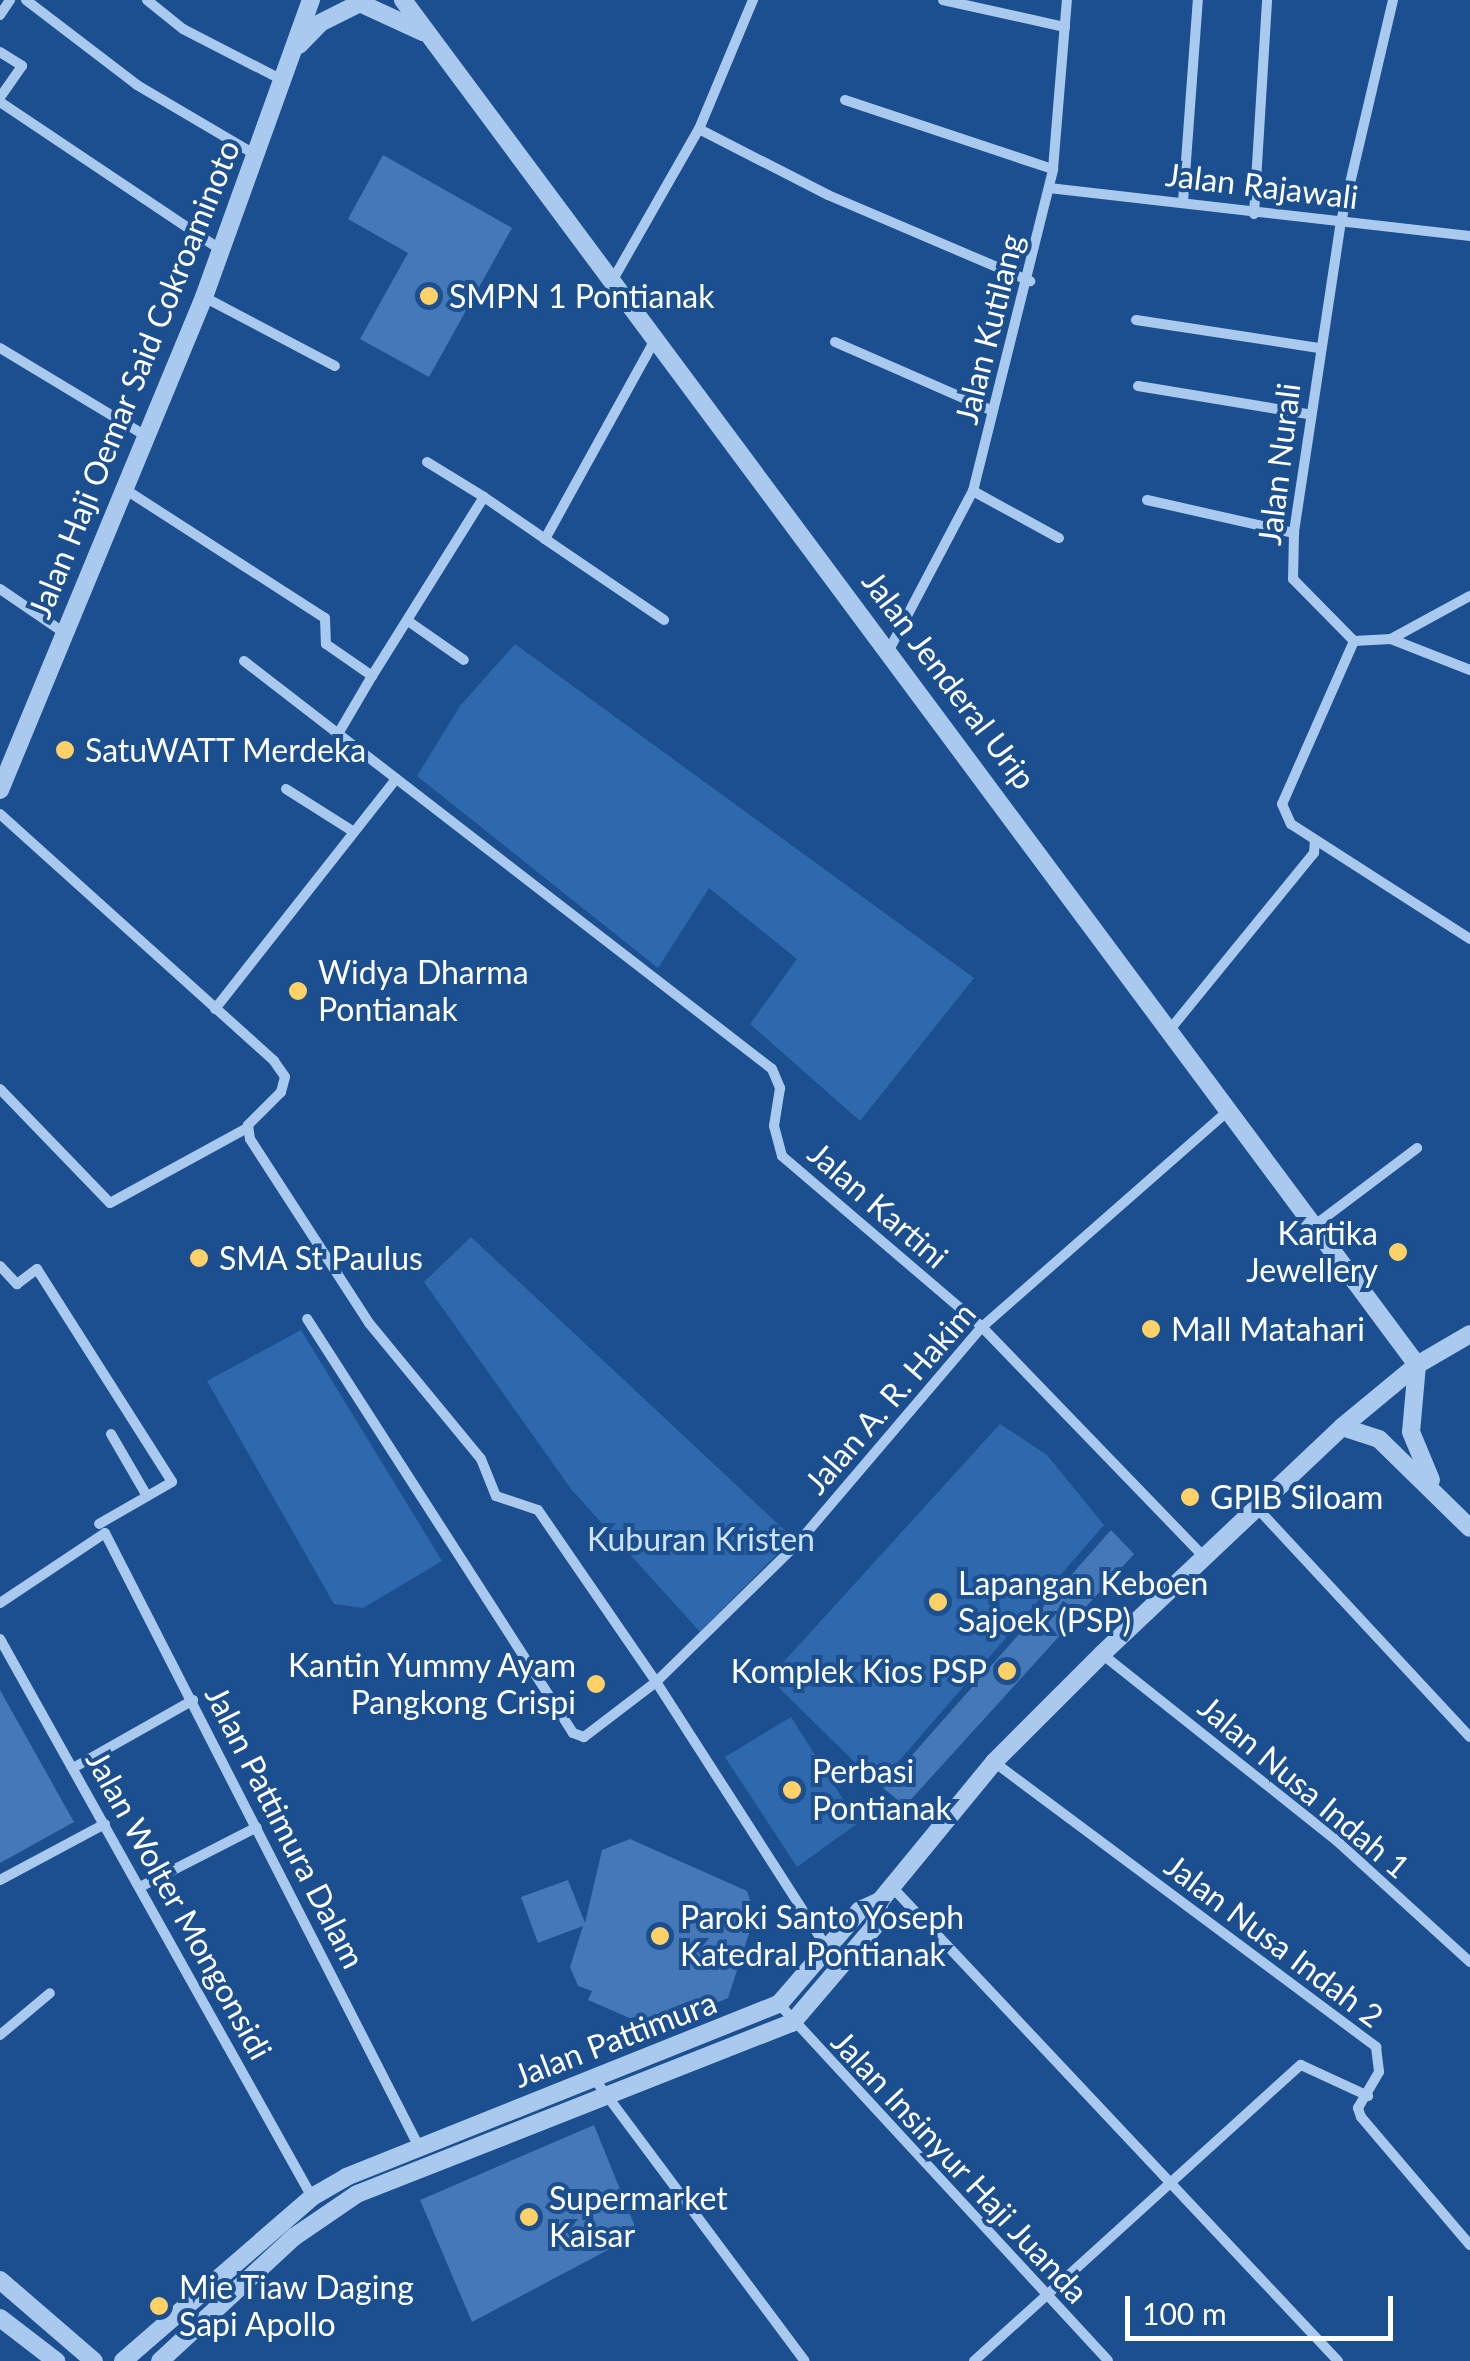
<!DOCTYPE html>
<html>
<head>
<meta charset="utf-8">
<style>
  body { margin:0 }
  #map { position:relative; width:1470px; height:2361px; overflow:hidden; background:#1b4f8f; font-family:Lato,sans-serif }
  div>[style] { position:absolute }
  .green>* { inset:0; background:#2e69ad }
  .building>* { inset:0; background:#4478b7 }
  .minor>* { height:10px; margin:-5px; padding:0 5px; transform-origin:5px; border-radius:5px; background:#a9c9ee }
  .tertiary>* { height:18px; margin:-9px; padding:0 9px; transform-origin:9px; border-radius:9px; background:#a9c9ee }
  .dots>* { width:28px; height:28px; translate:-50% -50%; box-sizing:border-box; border:5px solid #1b4f8f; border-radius:50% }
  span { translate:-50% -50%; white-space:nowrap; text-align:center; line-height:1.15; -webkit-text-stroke:8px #1b4f8f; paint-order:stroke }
  .street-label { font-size:32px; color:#fff }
  .poi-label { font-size:32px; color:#fff }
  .left { translate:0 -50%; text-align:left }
  .right { translate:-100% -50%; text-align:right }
  .park-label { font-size:32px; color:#cfe3fa }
  .scale { position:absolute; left:1125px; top:2296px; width:268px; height:45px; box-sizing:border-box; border:5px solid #fff; border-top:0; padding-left:12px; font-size:30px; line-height:35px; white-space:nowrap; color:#fff; -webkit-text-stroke:8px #1b4f8f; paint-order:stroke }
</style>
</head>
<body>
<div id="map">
  <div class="green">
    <div style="clip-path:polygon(515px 644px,974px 978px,860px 1121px,750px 1024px,797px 959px,709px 888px,658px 968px,417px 776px,460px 706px)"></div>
    <div style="clip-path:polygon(471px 1237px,793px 1538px,700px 1632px,571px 1489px,424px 1282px)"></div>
    <div style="clip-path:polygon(301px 1330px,442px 1561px,363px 1608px,334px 1604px,207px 1381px)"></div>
    <div style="clip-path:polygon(1000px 1424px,1047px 1455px,1104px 1525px,878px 1785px,769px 1678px)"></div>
    <div style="clip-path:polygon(791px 1717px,858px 1823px,797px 1867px,725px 1757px)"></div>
  </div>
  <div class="building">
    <div style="clip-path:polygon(383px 155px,512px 228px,429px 377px,360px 339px,408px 253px,348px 219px)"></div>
    <div style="clip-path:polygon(1111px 1530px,1134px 1554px,905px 1806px,883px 1788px)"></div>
    <div style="clip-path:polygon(0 1690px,74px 1822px,0 1863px)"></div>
    <div style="clip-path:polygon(630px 1839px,747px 1891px,755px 1915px,728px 1998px,655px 2029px,588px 2000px,592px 1991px,578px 1986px,570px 1967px,583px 1926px,538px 1943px,521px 1897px,568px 1880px,585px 1923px,602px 1850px)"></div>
    <div style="clip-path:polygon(594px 2125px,638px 2234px,472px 2322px,420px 2200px)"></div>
  </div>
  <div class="minor">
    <div style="left:26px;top:0;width:140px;rotate:37.4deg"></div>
    <div style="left:137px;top:85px;width:138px;rotate:30.5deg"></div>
    <div style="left:147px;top:0;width:46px;rotate:38.9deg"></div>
    <div style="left:183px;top:29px;width:114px;rotate:27.2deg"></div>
    <div style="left:943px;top:0;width:125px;rotate:12.5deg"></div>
    <div style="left:1393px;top:0;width:227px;rotate:103.2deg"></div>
    <div style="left:1341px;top:221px;width:316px;rotate:98.6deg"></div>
    <div style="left:1294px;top:533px;width:46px;rotate:91.2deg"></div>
    <div style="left:1293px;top:579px;width:87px;rotate:45.5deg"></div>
    <div style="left:1354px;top:641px;width:178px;rotate:113.8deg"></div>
    <div style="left:1282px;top:804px;width:22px;rotate:66deg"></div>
    <div style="left:1291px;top:824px;width:213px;rotate:32.7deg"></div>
    <div style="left:0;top:15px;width:18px;rotate:-56deg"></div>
    <div style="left:0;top:52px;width:26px;rotate:32deg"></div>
    <div style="left:22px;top:66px;width:39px;rotate:125deg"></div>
    <div style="left:845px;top:100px;width:219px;rotate:18.4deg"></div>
    <div style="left:0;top:102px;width:266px;rotate:33.8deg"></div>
    <div style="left:699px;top:129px;width:145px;rotate:27.1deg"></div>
    <div style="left:828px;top:195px;width:220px;rotate:23.1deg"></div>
    <div style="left:1049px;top:188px;width:424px;rotate:6.5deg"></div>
    <div style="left:1183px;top:202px;width:203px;rotate:-85.8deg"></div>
    <div style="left:1254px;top:214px;width:214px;rotate:-86.5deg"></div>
    <div style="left:611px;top:283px;width:177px;rotate:-60.3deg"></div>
    <div style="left:699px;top:129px;width:140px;rotate:-67.3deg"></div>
    <div style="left:204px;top:297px;width:148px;rotate:27.8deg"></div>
    <div style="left:1136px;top:320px;width:185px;rotate:8.7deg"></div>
    <div style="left:835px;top:342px;width:172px;rotate:23.6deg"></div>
    <div style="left:0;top:348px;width:168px;rotate:31.1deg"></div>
    <div style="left:1138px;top:386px;width:171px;rotate:9.4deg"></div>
    <div style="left:427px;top:462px;width:67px;rotate:31.6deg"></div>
    <div style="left:123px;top:488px;width:240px;rotate:32.8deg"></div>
    <div style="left:325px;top:618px;width:26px;rotate:88deg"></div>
    <div style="left:326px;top:644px;width:56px;rotate:34.8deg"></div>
    <div style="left:372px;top:676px;width:67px;rotate:120.4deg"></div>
    <div style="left:973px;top:491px;width:98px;rotate:28.7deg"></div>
    <div style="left:1147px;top:500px;width:151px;rotate:12.7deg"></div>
    <div style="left:545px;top:539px;width:144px;rotate:34.2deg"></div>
    <div style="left:0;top:589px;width:76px;rotate:34.3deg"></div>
    <div style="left:408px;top:621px;width:68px;rotate:34.9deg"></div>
    <div style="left:1391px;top:639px;width:90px;rotate:-28.6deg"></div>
    <div style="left:1354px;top:641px;width:37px;rotate:-3deg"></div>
    <div style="left:1391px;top:639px;width:85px;rotate:21.4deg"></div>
    <div style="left:889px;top:650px;width:180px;rotate:-62.2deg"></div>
    <div style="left:973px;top:491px;width:332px;rotate:-76deg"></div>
    <div style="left:1053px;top:169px;width:170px;rotate:-85.3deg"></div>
    <div style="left:244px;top:661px;width:667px;rotate:37.69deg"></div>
    <div style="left:772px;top:1069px;width:21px;rotate:67deg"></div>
    <div style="left:780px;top:1088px;width:38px;rotate:99deg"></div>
    <div style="left:774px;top:1126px;width:31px;rotate:75deg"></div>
    <div style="left:782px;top:1156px;width:263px;rotate:40.5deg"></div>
    <div style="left:982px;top:1327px;width:321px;rotate:46deg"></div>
    <div style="left:372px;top:676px;width:211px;rotate:-58deg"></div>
    <div style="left:484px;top:497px;width:74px;rotate:34.5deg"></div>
    <div style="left:545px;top:539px;width:224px;rotate:-61.1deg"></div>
    <div style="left:286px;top:789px;width:80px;rotate:32.3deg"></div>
    <div style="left:0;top:814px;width:369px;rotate:42deg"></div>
    <div style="left:274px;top:1061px;width:19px;rotate:55deg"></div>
    <div style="left:285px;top:1077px;width:16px;rotate:105deg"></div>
    <div style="left:281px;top:1092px;width:47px;rotate:135deg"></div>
    <div style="left:248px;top:1125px;width:14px;rotate:82deg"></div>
    <div style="left:250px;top:1139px;width:219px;rotate:57.1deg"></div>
    <div style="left:369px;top:1323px;width:176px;rotate:50.5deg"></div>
    <div style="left:481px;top:1459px;width:40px;rotate:68deg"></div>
    <div style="left:496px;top:1496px;width:44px;rotate:18.4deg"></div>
    <div style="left:538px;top:1510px;width:209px;rotate:55.5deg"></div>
    <div style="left:656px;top:1682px;width:91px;rotate:142.6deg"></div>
    <div style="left:584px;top:1737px;width:12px;rotate:-160deg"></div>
    <div style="left:573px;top:1733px;width:492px;rotate:-122.7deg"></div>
    <div style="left:215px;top:1009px;width:293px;rotate:-51.8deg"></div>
    <div style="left:1172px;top:1027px;width:225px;rotate:-50.8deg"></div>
    <div style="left:1314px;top:853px;width:13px;rotate:-86deg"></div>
    <div style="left:0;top:1089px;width:158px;rotate:46deg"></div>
    <div style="left:110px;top:1203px;width:154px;rotate:-28.7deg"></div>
    <div style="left:1315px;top:1225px;width:128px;rotate:-37deg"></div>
    <div style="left:0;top:1266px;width:25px;rotate:47deg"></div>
    <div style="left:17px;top:1284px;width:25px;rotate:-37deg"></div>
    <div style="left:37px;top:1269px;width:252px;rotate:57.6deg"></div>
    <div style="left:172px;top:1482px;width:84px;rotate:150.1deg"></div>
    <div style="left:111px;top:1434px;width:72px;rotate:59.9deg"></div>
    <div style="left:1258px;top:1509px;width:311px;rotate:47.1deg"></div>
    <div style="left:0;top:1603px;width:126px;rotate:-33.7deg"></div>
    <div style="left:105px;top:1533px;width:687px;rotate:62.91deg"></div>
    <div style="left:0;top:1639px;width:639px;rotate:60.79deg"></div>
    <div style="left:1102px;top:1654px;width:300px;rotate:38.5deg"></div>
    <div style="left:1337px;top:1841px;width:180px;rotate:42.3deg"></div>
    <div style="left:994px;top:1762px;width:477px;rotate:36.7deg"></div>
    <div style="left:1376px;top:2047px;width:25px;rotate:83deg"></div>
    <div style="left:1379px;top:2072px;width:42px;rotate:120.3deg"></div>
    <div style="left:1358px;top:2108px;width:9px;rotate:72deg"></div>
    <div style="left:1361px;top:2117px;width:168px;rotate:49.6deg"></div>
    <div style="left:73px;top:1768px;width:138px;rotate:-29.5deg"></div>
    <div style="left:0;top:1880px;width:119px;rotate:-28.1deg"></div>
    <div style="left:140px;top:1887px;width:131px;rotate:-27.1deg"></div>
    <div style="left:892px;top:1887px;width:651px;rotate:46.74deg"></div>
    <div style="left:827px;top:1948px;width:316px;rotate:-122.7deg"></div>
    <div style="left:656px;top:1682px;width:197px;rotate:-44.4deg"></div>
    <div style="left:797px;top:1544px;width:285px;rotate:-49.6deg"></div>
    <div style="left:982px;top:1327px;width:330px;rotate:-41.3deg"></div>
    <div style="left:779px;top:2004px;width:485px;rotate:47.3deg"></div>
    <div style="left:0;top:2035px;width:65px;rotate:-40deg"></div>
    <div style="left:596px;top:2081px;width:349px;rotate:53.3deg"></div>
    <div style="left:974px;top:2361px;width:441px;rotate:-42.2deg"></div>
    <div style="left:1301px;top:2065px;width:74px;rotate:24.8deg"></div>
  </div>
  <div class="tertiary">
    <div style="left:403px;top:0;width:1700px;rotate:53.39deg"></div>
    <div style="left:362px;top:4px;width:67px;rotate:24.7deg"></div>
    <div style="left:299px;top:45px;width:30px;rotate:-46deg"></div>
    <div style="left:320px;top:23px;width:51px;rotate:-26.6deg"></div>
    <div style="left:0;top:790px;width:534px;rotate:-67.52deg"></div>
    <div style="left:204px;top:297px;width:316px;rotate:-70.2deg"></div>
    <div style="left:1417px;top:1365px;width:67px;rotate:95.1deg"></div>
    <div style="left:1411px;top:1432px;width:52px;rotate:67.4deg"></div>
    <div style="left:1342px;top:1427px;width:39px;rotate:18deg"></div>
    <div style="left:1379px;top:1439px;width:127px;rotate:44.4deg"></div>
    <div style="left:0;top:2280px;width:124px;rotate:40.8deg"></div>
    <div style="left:0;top:2318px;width:71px;rotate:37.5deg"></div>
    <div style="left:123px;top:2361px;width:250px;rotate:-40.9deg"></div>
    <div style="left:312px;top:2197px;width:39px;rotate:-30deg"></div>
    <div style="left:346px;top:2177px;width:466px;rotate:-21.8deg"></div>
    <div style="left:779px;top:2004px;width:124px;rotate:-49.2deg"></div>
    <div style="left:860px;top:1910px;width:22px;rotate:-24deg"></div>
    <div style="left:880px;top:1901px;width:180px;rotate:-50.6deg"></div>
    <div style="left:994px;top:1762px;width:153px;rotate:-45deg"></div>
    <div style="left:1102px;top:1654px;width:330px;rotate:-43.4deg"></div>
    <div style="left:1342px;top:1427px;width:97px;rotate:-39.6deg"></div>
    <div style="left:1417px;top:1365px;width:61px;rotate:-30.3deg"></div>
    <div style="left:160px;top:2361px;width:183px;rotate:-42.8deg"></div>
    <div style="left:294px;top:2237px;width:76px;rotate:-34.3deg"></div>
    <div style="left:357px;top:2194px;width:467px;rotate:-21.5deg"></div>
    <div style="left:792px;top:2023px;width:126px;rotate:-49.5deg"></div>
    <div style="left:874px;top:1927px;width:27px;rotate:-77deg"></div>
  </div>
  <div class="dots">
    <div style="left:429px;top:296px;background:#ffd166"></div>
    <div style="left:65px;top:750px;background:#ffd166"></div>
    <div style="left:298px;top:991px;background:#ffd166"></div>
    <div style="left:1398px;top:1252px;background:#ffd166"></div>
    <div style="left:199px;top:1258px;background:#ffd166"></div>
    <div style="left:1151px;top:1329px;background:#ffd166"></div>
    <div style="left:1190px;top:1497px;background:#ffd166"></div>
    <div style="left:938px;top:1602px;background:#ffd166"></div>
    <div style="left:1007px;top:1671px;background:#ffd166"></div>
    <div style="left:596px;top:1684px;background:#ffd166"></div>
    <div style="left:792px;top:1790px;background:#ffd166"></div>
    <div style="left:660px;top:1936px;background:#ffd166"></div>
    <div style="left:529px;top:2217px;background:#ffd166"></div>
    <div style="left:159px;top:2306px;background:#ffd166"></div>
  </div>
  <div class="street-label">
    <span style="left:1262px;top:186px;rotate:7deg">Jalan Rajawali</span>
    <span style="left:989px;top:329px;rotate:-76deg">Jalan Kutilang</span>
    <span style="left:134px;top:379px;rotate:-68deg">Jalan Haji Oemar Said Cokroaminoto</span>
    <span style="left:1279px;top:464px;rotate:-83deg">Jalan Nurali</span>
    <span style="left:949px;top:680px;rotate:53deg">Jalan Jenderal Urip</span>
    <span style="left:878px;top:1205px;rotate:41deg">Jalan Kartini</span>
    <span style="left:890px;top:1398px;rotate:-49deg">Jalan A. R. Hakim</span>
    <span style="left:1304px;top:1787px;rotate:40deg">Jalan Nusa Indah 1</span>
    <span style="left:285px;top:1827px;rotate:63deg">Jalan Pattimura Dalam</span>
    <span style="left:179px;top:1905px;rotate:61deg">Jalan Wolter Mongonsidi</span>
    <span style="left:1274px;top:1941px;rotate:37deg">Jalan Nusa Indah 2</span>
    <span style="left:615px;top:2039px;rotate:-21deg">Jalan Pattimura</span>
    <span style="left:960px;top:2167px;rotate:47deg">Jalan Insinyur Haji Juanda</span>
  </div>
  <div class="poi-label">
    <span class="left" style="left:449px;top:296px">SMPN 1 Pontianak</span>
    <span class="left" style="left:85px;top:750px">SatuWATT Merdeka</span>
    <span class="left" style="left:318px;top:991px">Widya Dharma<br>Pontianak</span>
    <span class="right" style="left:1378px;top:1252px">Kartika<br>Jewellery</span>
    <span class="left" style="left:219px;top:1258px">SMA St Paulus</span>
    <span class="left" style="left:1171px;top:1329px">Mall Matahari</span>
    <span class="left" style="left:1210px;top:1497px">GPIB Siloam</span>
    <span class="left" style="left:958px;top:1602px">Lapangan Keboen<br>Sajoek (PSP)</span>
    <span class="right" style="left:576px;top:1684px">Kantin Yummy Ayam<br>Pangkong Crispi</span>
    <span class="right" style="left:987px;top:1671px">Komplek Kios PSP</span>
    <span class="left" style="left:812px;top:1790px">Perbasi<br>Pontianak</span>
    <span class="left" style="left:680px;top:1936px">Paroki Santo Yoseph<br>Katedral Pontianak</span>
    <span class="left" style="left:549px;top:2217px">Supermarket<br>Kaisar</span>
    <span class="left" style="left:179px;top:2306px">Mie Tiaw Daging<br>Sapi Apollo</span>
  </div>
  <div class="park-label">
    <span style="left:701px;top:1539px">Kuburan Kristen</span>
  </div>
  <div class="scale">100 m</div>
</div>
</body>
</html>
